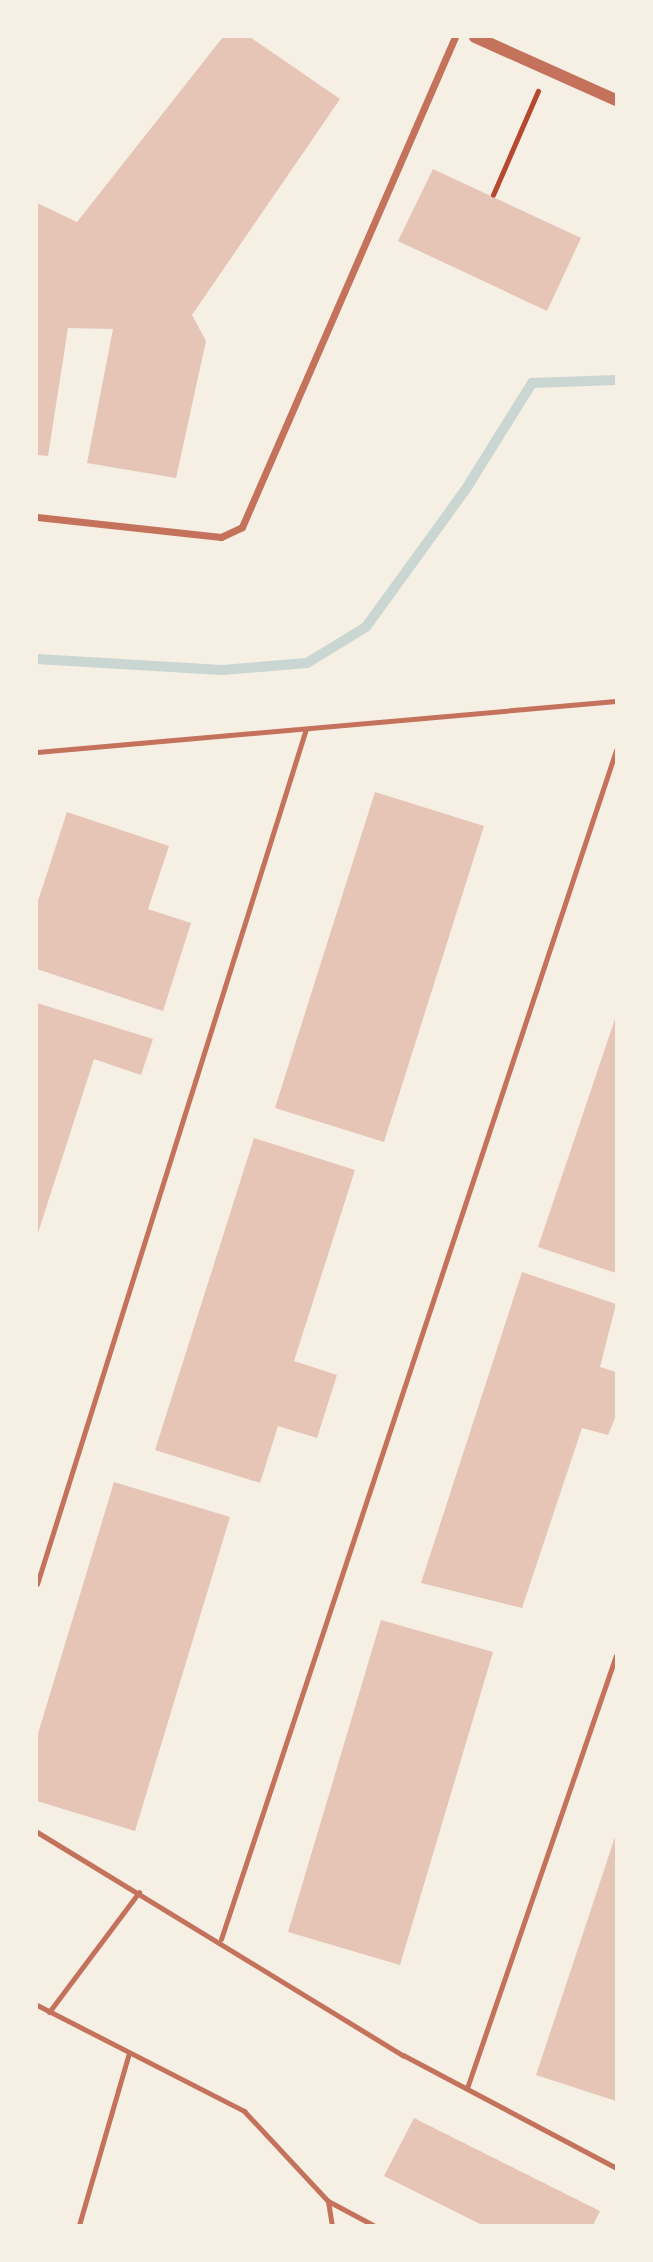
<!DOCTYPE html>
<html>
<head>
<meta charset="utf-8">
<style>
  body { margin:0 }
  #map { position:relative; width:653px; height:2262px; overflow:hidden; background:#f6efe4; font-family:"IBM Plex Sans",sans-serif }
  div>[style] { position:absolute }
  .stream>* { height:10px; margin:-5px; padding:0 5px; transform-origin:5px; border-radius:5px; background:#c9d6d2 }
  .building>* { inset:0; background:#e6c5b7 }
  .path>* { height:4.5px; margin:-2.25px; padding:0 2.25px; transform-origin:2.25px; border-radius:2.25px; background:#b5482f }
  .service>* { height:5px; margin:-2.5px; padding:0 2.5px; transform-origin:2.5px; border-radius:2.5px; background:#c5725c }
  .minor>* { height:7px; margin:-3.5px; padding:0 3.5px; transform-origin:3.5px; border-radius:3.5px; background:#c5725c }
  .tertiary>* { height:12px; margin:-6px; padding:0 6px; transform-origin:6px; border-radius:6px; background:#c5725c }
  span { translate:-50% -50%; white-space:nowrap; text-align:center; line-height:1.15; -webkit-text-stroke:6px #f6efe4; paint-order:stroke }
  .frame { position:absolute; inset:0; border:38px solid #f6efe4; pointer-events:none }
</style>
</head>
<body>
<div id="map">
  <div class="stream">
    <div style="left:37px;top:659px;width:185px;rotate:3.4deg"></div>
    <div style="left:222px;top:670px;width:85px;rotate:-4.7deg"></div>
    <div style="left:307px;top:663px;width:69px;rotate:-31.4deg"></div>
    <div style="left:366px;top:627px;width:170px;rotate:-54.1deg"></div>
    <div style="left:466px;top:489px;width:125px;rotate:-58.1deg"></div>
    <div style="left:532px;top:383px;width:84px;rotate:-2deg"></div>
  </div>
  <div class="building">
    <div style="clip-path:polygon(223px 37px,250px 37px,340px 99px,192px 315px,206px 341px,176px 478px,87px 463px,113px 329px,68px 328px,48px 456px,37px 455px,37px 203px,77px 222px)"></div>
    <div style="clip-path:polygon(433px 169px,581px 238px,547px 311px,398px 241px)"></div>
    <div style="clip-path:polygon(375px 792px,484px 826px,384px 1142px,275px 1108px)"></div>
    <div style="clip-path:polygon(67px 812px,169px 846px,148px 909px,191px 923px,163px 1011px,37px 969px,37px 904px)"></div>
    <div style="clip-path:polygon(37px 1003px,153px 1039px,141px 1075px,94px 1059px,37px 1236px)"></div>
    <div style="clip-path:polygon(616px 1016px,616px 1273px,538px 1247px)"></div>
    <div style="clip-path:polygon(254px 1138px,355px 1170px,294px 1361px,337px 1375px,317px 1438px,278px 1426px,260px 1483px,155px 1450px)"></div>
    <div style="clip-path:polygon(522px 1272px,616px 1304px,600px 1367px,616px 1372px,616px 1416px,608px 1435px,582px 1428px,522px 1608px,421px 1583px)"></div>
    <div style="clip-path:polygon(114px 1482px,230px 1517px,135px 1831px,37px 1801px,37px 1737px)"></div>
    <div style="clip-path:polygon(381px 1620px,493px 1652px,400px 1965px,288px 1932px)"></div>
    <div style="clip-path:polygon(616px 1834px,616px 2101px,536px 2075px)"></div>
    <div style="clip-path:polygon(414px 2118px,600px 2211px,593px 2225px,482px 2225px,384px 2176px)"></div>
  </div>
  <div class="path">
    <div style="left:493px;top:195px;width:113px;rotate:-66.6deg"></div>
  </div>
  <div class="service">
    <div style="left:37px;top:752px;width:581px;rotate:-5.03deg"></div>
    <div style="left:37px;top:1584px;width:896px;rotate:-72.54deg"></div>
    <div style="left:37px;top:1832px;width:429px;rotate:31.4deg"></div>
    <div style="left:403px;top:2055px;width:241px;rotate:27.9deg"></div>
    <div style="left:221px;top:1939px;width:1253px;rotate:-71.62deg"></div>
    <div style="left:37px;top:2005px;width:233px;rotate:27.1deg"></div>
    <div style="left:244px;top:2111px;width:123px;rotate:47deg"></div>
    <div style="left:328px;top:2201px;width:24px;rotate:81deg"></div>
    <div style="left:49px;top:2012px;width:150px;rotate:-53.1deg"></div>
    <div style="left:467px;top:2088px;width:457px;rotate:-71deg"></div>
    <div style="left:328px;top:2201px;width:51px;rotate:28.1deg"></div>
    <div style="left:79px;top:2225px;width:179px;rotate:-73.8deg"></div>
  </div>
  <div class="minor">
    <div style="left:37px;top:517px;width:185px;rotate:6.2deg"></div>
    <div style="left:221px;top:537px;width:23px;rotate:-25deg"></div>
    <div style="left:242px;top:527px;width:534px;rotate:-66.51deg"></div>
  </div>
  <div class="tertiary">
    <div style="left:475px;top:37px;width:154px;rotate:24.1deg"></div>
  </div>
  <div class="frame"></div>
</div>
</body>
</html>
